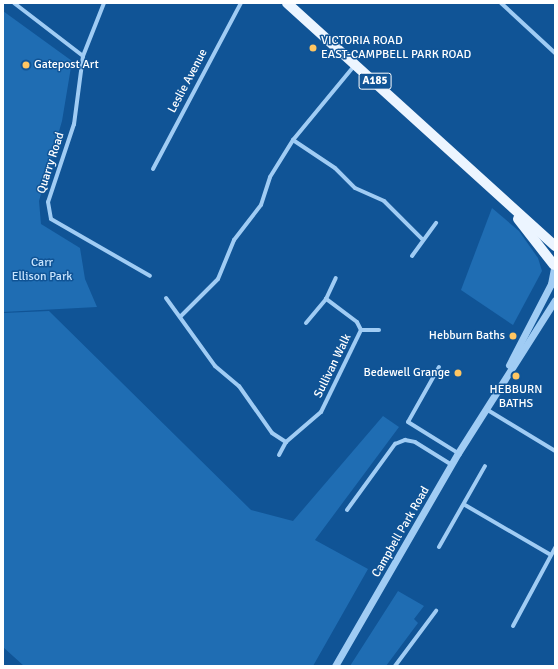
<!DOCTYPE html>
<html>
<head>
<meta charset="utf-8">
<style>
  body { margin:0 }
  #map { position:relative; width:558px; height:669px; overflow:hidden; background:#105496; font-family:Signika,sans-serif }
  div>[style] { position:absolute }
  .green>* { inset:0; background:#1f6db3 }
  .minor>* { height:4px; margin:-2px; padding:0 2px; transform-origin:2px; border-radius:2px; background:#a0ccf4 }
  .tertiary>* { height:7px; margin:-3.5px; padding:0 3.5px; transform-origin:3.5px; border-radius:3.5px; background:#a0ccf4 }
  .primary>* { height:10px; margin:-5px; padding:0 5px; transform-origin:5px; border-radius:5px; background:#ecf5ff }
  .dots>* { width:11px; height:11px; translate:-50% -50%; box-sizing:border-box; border:2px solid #105496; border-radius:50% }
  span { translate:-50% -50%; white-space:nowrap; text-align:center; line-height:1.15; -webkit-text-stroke:3px #105496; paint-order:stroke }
  .shield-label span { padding:1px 3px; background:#105496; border:1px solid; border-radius:3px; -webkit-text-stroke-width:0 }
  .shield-label { font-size:11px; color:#fff; font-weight:700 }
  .poi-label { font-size:12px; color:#fff }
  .left { translate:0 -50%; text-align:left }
  .right { translate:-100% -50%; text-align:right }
  .street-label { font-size:12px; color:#fff }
  .park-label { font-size:12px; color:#c8e4fe }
  .frame { position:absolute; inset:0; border:4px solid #fff; pointer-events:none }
</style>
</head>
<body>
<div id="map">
  <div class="green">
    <div style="clip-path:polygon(3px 11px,72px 61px,62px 121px,39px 201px,41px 224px,80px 248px,85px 279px,97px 307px,3px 312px)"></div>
    <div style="clip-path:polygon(492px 208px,519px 231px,538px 258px,542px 271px,513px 325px,461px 290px)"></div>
    <div style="clip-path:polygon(49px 311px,251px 510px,293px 521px,383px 416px,399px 427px,315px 540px,368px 569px,313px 666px,24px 666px,3px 647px,3px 313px)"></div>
    <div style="clip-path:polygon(398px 591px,424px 606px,414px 619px,418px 623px,386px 666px,350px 666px)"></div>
  </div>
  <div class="minor">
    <div style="left:14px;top:3px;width:87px;rotate:37.5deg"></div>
    <div style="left:104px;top:3px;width:57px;rotate:111.6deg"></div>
    <div style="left:83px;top:56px;width:69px;rotate:97.5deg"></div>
    <div style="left:74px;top:124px;width:82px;rotate:108.4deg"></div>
    <div style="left:48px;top:202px;width:17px;rotate:80deg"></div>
    <div style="left:51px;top:219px;width:114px;rotate:29.9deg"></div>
    <div style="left:501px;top:3px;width:74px;rotate:42.8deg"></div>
    <div style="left:293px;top:140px;width:50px;rotate:33.7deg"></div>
    <div style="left:335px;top:168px;width:28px;rotate:45deg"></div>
    <div style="left:355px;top:188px;width:32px;rotate:24deg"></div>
    <div style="left:384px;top:201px;width:54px;rotate:45deg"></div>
    <div style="left:153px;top:169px;width:188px;rotate:-62.1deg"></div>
    <div style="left:412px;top:256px;width:41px;rotate:-54deg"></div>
    <div style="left:166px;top:298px;width:84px;rotate:54.2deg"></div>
    <div style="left:215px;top:366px;width:31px;rotate:40deg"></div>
    <div style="left:239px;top:386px;width:57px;rotate:54.9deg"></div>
    <div style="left:272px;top:433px;width:17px;rotate:33deg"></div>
    <div style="left:181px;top:316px;width:52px;rotate:-45deg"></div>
    <div style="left:218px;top:279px;width:42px;rotate:-67.7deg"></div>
    <div style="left:234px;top:240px;width:44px;rotate:-52.4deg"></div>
    <div style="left:261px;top:205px;width:29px;rotate:-72deg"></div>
    <div style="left:270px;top:177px;width:44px;rotate:-58.1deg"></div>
    <div style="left:293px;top:140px;width:96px;rotate:-50.5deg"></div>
    <div style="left:306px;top:323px;width:31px;rotate:-50deg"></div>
    <div style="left:326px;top:299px;width:23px;rotate:-65deg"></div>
    <div style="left:361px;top:330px;width:18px"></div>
    <div style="left:439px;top:367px;width:63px;rotate:119.4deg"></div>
    <div style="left:408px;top:422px;width:59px;rotate:31.8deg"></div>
    <div style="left:486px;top:409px;width:81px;rotate:31.3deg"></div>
    <div style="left:279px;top:455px;width:15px;rotate:-62deg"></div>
    <div style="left:286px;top:442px;width:46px;rotate:-40.6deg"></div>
    <div style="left:321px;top:412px;width:91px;rotate:-64deg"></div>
    <div style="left:361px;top:330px;width:9px;rotate:-117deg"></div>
    <div style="left:357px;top:322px;width:39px;rotate:-143deg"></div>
    <div style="left:465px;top:505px;width:99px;rotate:30.2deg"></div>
    <div style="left:347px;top:510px;width:82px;rotate:-54deg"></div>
    <div style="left:395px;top:444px;width:11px;rotate:-22deg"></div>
    <div style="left:405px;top:440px;width:10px;rotate:11deg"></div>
    <div style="left:415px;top:442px;width:44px;rotate:31.9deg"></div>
    <div style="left:439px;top:547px;width:93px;rotate:-60.4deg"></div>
    <div style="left:513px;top:626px;width:89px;rotate:-61.7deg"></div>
    <div style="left:395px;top:666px;width:69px;rotate:-53.3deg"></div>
  </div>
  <div class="tertiary">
    <div style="left:509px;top:365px;width:91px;rotate:-62.6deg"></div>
    <div style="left:551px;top:284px;width:15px;rotate:-79deg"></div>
    <div style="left:335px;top:666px;width:246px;rotate:-60deg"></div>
    <div style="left:458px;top:453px;width:181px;rotate:-57.6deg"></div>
  </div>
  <div class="primary">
    <div style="left:287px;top:3px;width:362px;rotate:42.2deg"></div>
    <div style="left:518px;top:219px;width:58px;rotate:52deg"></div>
  </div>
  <div class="dots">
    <div style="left:313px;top:48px;background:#ffc662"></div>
    <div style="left:26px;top:65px;background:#ffc662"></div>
    <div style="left:513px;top:336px;background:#ffc662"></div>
    <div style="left:458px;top:373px;background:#ffc662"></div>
    <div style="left:516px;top:376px;background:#ffc662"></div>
  </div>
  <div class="shield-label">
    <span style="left:375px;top:81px">A185</span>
  </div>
  <div class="poi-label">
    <span class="left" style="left:321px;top:48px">VICTORIA ROAD<br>EAST-CAMPBELL PARK ROAD</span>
    <span class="left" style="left:34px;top:65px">Gatepost Art</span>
    <span class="right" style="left:505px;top:336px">Hebburn Baths</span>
    <span class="right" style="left:450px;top:373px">Bedewell Grange</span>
    <span style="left:516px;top:397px">HEBBURN<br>BATHS</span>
  </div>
  <div class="street-label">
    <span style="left:188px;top:81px;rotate:-62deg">Leslie Avenue</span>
    <span style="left:51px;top:163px;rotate:-72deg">Quarry Road</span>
    <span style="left:333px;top:366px;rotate:-64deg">Sullivan Walk</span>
    <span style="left:401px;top:532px;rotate:-60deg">Campbell Park Road</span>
  </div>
  <div class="park-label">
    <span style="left:42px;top:270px">Carr<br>Ellison Park</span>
  </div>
  <div class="frame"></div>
</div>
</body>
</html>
